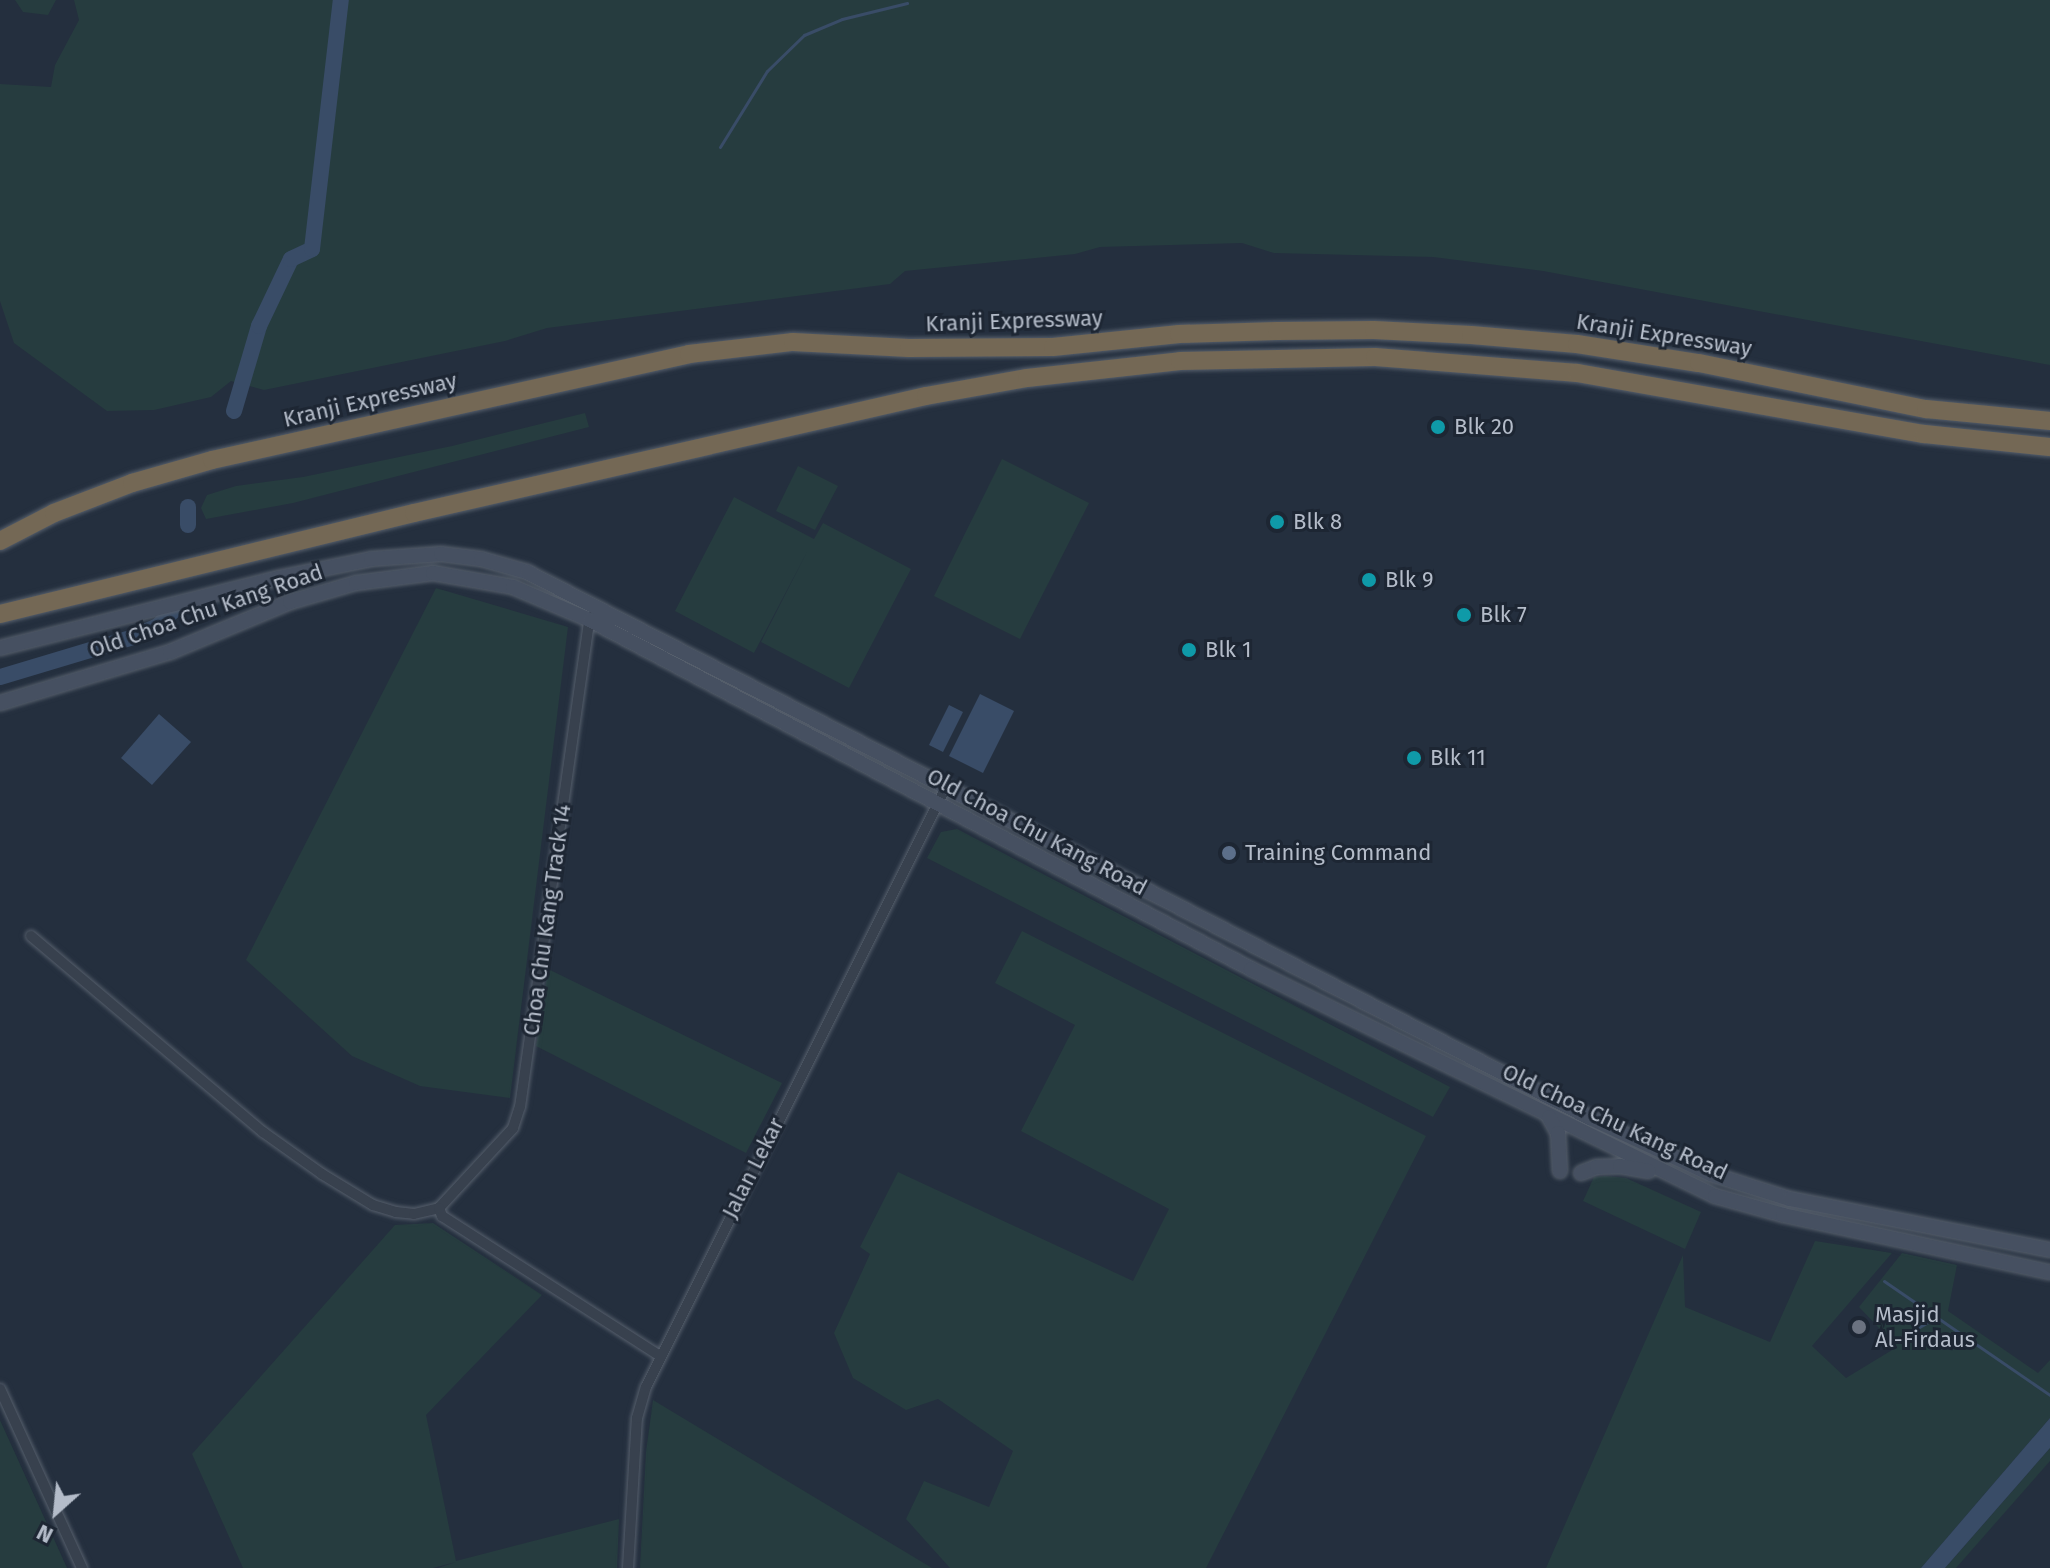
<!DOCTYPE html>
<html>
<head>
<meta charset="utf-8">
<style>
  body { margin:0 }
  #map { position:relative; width:2050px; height:1568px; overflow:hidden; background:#242f3e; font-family:"Fira Sans",sans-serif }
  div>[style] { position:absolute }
  .green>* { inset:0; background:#263c3f }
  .water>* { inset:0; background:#394c67 }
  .stream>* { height:3px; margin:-1.5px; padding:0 1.5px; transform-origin:1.5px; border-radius:1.5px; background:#394c67 }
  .river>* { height:16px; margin:-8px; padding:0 8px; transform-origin:8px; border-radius:8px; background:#394c67 }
  .roads { filter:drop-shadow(0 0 2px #565f6c) drop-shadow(0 0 2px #565f6c) }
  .minor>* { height:10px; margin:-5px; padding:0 5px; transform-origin:5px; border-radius:5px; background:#38414e }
  .secondary>* { height:14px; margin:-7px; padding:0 7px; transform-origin:7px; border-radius:7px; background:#465061 }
  .motorway>* { height:18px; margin:-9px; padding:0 9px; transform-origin:9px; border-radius:9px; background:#746855 }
  .dots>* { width:22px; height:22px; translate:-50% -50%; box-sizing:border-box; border:4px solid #1d2633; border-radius:50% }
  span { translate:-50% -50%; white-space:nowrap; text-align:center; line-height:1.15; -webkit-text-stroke:6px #1d2633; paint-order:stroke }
  .street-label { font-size:22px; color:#b4bcc9 }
  .poi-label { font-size:22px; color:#b4bcc9 }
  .left { translate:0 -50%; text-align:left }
  .north { position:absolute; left:16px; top:1472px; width:80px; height:80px; -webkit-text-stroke:6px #1d2633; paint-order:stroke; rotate:207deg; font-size:22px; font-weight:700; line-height:32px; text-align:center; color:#b4bcc9 }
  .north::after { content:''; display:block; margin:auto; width:28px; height:36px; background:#b4bcc9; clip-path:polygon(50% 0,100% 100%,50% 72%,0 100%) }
</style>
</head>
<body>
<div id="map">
  <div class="green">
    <div style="clip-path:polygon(15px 0,56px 0,48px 15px,23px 12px)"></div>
    <div style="clip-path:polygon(74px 0,2050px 0,2050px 365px,1543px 271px,1433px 257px,1274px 253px,1242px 243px,1100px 247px,1075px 254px,905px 271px,890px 284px,547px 328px,505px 341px,264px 390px,231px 381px,211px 397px,154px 410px,107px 411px,14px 343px,0 301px,0 84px,51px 87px,55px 65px,79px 20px)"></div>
    <div style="clip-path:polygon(585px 413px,589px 427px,293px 503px,206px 519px,201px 508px,207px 495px,236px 486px,303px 477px,452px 446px)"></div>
    <div style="clip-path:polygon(1002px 459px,1089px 503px,1020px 639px,934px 596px)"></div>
    <div style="clip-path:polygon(798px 466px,838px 486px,815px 530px,776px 511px)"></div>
    <div style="clip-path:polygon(734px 497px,814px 539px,823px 523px,911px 569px,849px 688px,761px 642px,808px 550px,754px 653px,675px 611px)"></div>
    <div style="clip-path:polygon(436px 588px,568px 627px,510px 1098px,420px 1086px,352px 1056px,246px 960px)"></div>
    <div style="clip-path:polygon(957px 829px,1450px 1087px,1433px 1117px,927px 858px,941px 832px)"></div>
    <div style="clip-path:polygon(1022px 931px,1426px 1136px,1206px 1568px,950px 1568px,906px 1519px,924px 1481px,989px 1507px,1013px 1451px,938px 1399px,906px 1410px,853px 1378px,834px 1333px,870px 1254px,860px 1247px,898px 1172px,1133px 1281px,1169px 1209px,1021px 1131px,1075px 1025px,995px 983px)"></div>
    <div style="clip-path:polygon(548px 969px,782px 1083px,746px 1153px,536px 1046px)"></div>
    <div style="clip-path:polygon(1605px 1176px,1626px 1178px,1701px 1212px,1685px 1249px,1583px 1201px,1594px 1177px)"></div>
    <div style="clip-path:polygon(433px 1223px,542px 1295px,426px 1415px,456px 1561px,619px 1519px,617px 1568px,438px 1568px,456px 1562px,433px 1568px,243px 1568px,192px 1454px,395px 1225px)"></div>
    <div style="clip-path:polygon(1815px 1241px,1892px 1253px,1812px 1346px,1846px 1378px,1897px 1347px,1859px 1307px,1902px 1253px,1957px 1265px,1948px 1311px,2038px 1373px,2050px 1360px,2050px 1418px,1921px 1568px,1546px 1568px,1683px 1255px,1685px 1307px,1770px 1342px)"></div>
    <div style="clip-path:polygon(653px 1400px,932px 1568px,640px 1568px,646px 1452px)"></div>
    <div style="clip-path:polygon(0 1420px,67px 1568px,0 1568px)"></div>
    <div style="clip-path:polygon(2050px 1448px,2050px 1461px,1956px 1568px,1945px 1568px)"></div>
  </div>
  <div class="water">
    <div style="clip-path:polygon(980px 694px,1014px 711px,983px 773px,949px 756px)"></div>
    <div style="clip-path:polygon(949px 705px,963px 712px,943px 752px,929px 745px)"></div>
    <div style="clip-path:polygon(159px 714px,191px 742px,152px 785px,121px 758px)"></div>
    <div style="clip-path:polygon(2050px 1418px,2050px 1448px,1945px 1568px,1921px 1568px)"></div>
  </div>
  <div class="stream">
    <div style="left:720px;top:147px;width:89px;rotate:-58.3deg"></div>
    <div style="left:767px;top:71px;width:52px;rotate:-44.2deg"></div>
    <div style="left:804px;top:35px;width:41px;rotate:-22.8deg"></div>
    <div style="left:842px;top:19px;width:67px;rotate:-13.8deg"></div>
    <div style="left:1884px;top:1281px;width:201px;rotate:34.5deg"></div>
    <div style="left:1893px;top:1342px;width:48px;rotate:-29.7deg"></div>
  </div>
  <div class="river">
    <div style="left:234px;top:411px;width:89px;rotate:-73.6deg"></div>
    <div style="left:259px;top:326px;width:74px;rotate:-64.5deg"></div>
    <div style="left:291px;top:259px;width:23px;rotate:-25deg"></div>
    <div style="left:312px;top:249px;width:251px;rotate:-83.4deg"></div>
    <div style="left:188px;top:507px;width:18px;rotate:90deg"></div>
    <div style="left:0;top:677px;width:139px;rotate:-16.7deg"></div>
    <div style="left:133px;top:637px;width:27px;rotate:-24deg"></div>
    <div style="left:158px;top:626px;width:20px;rotate:-45deg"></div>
  </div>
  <div class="roads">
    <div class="minor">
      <div style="left:31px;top:936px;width:304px;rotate:40.2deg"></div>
      <div style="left:263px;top:1132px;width:72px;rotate:35.4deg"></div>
      <div style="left:322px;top:1174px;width:60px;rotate:31.3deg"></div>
      <div style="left:373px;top:1205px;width:24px;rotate:17deg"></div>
      <div style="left:396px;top:1212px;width:18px;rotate:6deg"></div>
      <div style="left:414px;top:1214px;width:26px;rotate:-13deg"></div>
      <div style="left:439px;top:1208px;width:109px;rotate:-47.2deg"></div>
      <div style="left:513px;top:1128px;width:22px;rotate:-72deg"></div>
      <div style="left:520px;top:1107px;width:495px;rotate:-81.9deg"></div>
      <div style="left:439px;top:1208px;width:9px;rotate:69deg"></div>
      <div style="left:442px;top:1216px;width:259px;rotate:32.7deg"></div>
      <div style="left:0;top:1389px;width:197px;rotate:65.4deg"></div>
      <div style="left:628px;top:1568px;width:150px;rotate:-86.6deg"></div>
      <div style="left:637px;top:1418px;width:32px;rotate:-74deg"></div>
      <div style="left:646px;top:1387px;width:671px;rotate:-63.43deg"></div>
    </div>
    <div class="secondary">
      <div style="left:0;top:648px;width:287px;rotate:-14.1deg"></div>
      <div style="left:278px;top:578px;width:95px;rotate:-11.5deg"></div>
      <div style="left:371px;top:559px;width:70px;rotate:-4.1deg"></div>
      <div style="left:441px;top:554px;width:40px;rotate:7.1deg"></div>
      <div style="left:481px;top:559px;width:48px;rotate:15.8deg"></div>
      <div style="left:527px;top:572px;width:1195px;rotate:27.19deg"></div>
      <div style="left:1590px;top:1118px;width:133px;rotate:24.8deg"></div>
      <div style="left:1711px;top:1174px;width:83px;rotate:17.6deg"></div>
      <div style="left:1790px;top:1199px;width:265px;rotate:11.1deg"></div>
      <div style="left:0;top:703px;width:177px;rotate:-16.7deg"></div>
      <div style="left:170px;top:652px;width:130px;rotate:-22.6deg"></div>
      <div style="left:290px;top:602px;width:69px;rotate:-16.1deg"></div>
      <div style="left:356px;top:583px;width:78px;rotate:-7.4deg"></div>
      <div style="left:433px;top:573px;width:81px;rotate:9.9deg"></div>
      <div style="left:513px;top:587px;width:84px;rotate:23.2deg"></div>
      <div style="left:590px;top:620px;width:747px;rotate:27.83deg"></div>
      <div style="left:1251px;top:969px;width:517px;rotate:26.07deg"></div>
      <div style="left:1715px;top:1196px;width:71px;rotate:15.6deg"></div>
      <div style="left:1783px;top:1215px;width:273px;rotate:12.1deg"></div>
      <div style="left:1549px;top:1117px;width:18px;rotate:61deg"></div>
      <div style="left:1558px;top:1133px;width:38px;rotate:87deg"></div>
      <div style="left:1581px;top:1173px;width:17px;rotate:-21deg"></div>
      <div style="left:1597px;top:1167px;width:23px;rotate:-2deg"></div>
      <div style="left:1620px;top:1166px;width:29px;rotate:10deg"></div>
    </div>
    <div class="motorway">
      <div style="left:0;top:541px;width:61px;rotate:-27.4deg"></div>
      <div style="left:54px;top:513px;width:84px;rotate:-21deg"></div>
      <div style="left:132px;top:483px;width:83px;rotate:-16deg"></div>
      <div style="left:212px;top:460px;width:489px;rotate:-12.5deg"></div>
      <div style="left:689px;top:354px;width:105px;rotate:-6.6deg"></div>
      <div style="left:793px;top:342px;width:116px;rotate:3deg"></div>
      <div style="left:909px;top:348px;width:144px;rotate:-0.4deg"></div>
      <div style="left:1053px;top:347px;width:127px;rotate:-5.9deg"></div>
      <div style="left:1179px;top:334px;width:98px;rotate:-1.8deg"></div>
      <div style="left:1277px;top:331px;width:97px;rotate:-0.6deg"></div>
      <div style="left:1374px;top:330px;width:97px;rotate:3deg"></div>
      <div style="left:1471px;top:335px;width:106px;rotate:4.9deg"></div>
      <div style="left:1577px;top:344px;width:123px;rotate:8.9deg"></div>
      <div style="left:1699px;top:363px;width:232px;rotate:11.5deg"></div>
      <div style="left:1926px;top:409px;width:125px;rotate:5.5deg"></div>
      <div style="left:0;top:614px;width:426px;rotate:-13.7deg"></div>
      <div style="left:414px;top:513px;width:525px;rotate:-12.87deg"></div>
      <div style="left:926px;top:396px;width:103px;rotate:-10.1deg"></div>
      <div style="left:1027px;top:378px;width:154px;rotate:-6.3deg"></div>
      <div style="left:1180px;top:361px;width:195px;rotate:-1.2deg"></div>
      <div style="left:1375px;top:357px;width:203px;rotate:4.5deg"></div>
      <div style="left:1577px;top:373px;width:352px;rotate:10deg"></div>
      <div style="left:1924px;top:434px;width:127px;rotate:5.9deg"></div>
    </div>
  </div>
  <div class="dots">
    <div style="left:1438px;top:427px;background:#0f9aa8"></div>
    <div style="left:1277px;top:522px;background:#0f9aa8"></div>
    <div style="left:1369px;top:580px;background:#0f9aa8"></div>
    <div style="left:1464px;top:615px;background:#0f9aa8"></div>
    <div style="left:1189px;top:650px;background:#0f9aa8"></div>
    <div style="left:1414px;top:758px;background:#0f9aa8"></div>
    <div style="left:1229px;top:853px;background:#5c6f8a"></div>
    <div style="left:1859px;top:1327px;background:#6b7280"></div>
  </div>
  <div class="street-label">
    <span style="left:1014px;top:321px;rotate:-2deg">Kranji Expressway</span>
    <span style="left:1664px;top:335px;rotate:9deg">Kranji Expressway</span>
    <span style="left:370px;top:400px;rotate:-13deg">Kranji Expressway</span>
    <span style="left:206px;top:611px;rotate:-19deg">Old Choa Chu Kang Road</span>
    <span style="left:1037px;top:832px;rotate:28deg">Old Choa Chu Kang Road</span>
    <span style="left:547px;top:920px;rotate:-82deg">Choa Chu Kang Track 14</span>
    <span style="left:1615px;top:1122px;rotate:25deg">Old Choa Chu Kang Road</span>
    <span style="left:753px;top:1168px;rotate:-63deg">Jalan Lekar</span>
  </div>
  <div class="poi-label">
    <span class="left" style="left:1454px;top:427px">Blk 20</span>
    <span class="left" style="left:1293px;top:522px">Blk 8</span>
    <span class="left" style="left:1385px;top:580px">Blk 9</span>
    <span class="left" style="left:1480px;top:615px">Blk 7</span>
    <span class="left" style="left:1205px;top:650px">Blk 1</span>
    <span class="left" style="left:1430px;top:758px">Blk 11</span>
    <span class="left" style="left:1245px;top:853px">Training Command</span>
    <span class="left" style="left:1875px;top:1327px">Masjid<br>Al-Firdaus</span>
  </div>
  <div class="north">N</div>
</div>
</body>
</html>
